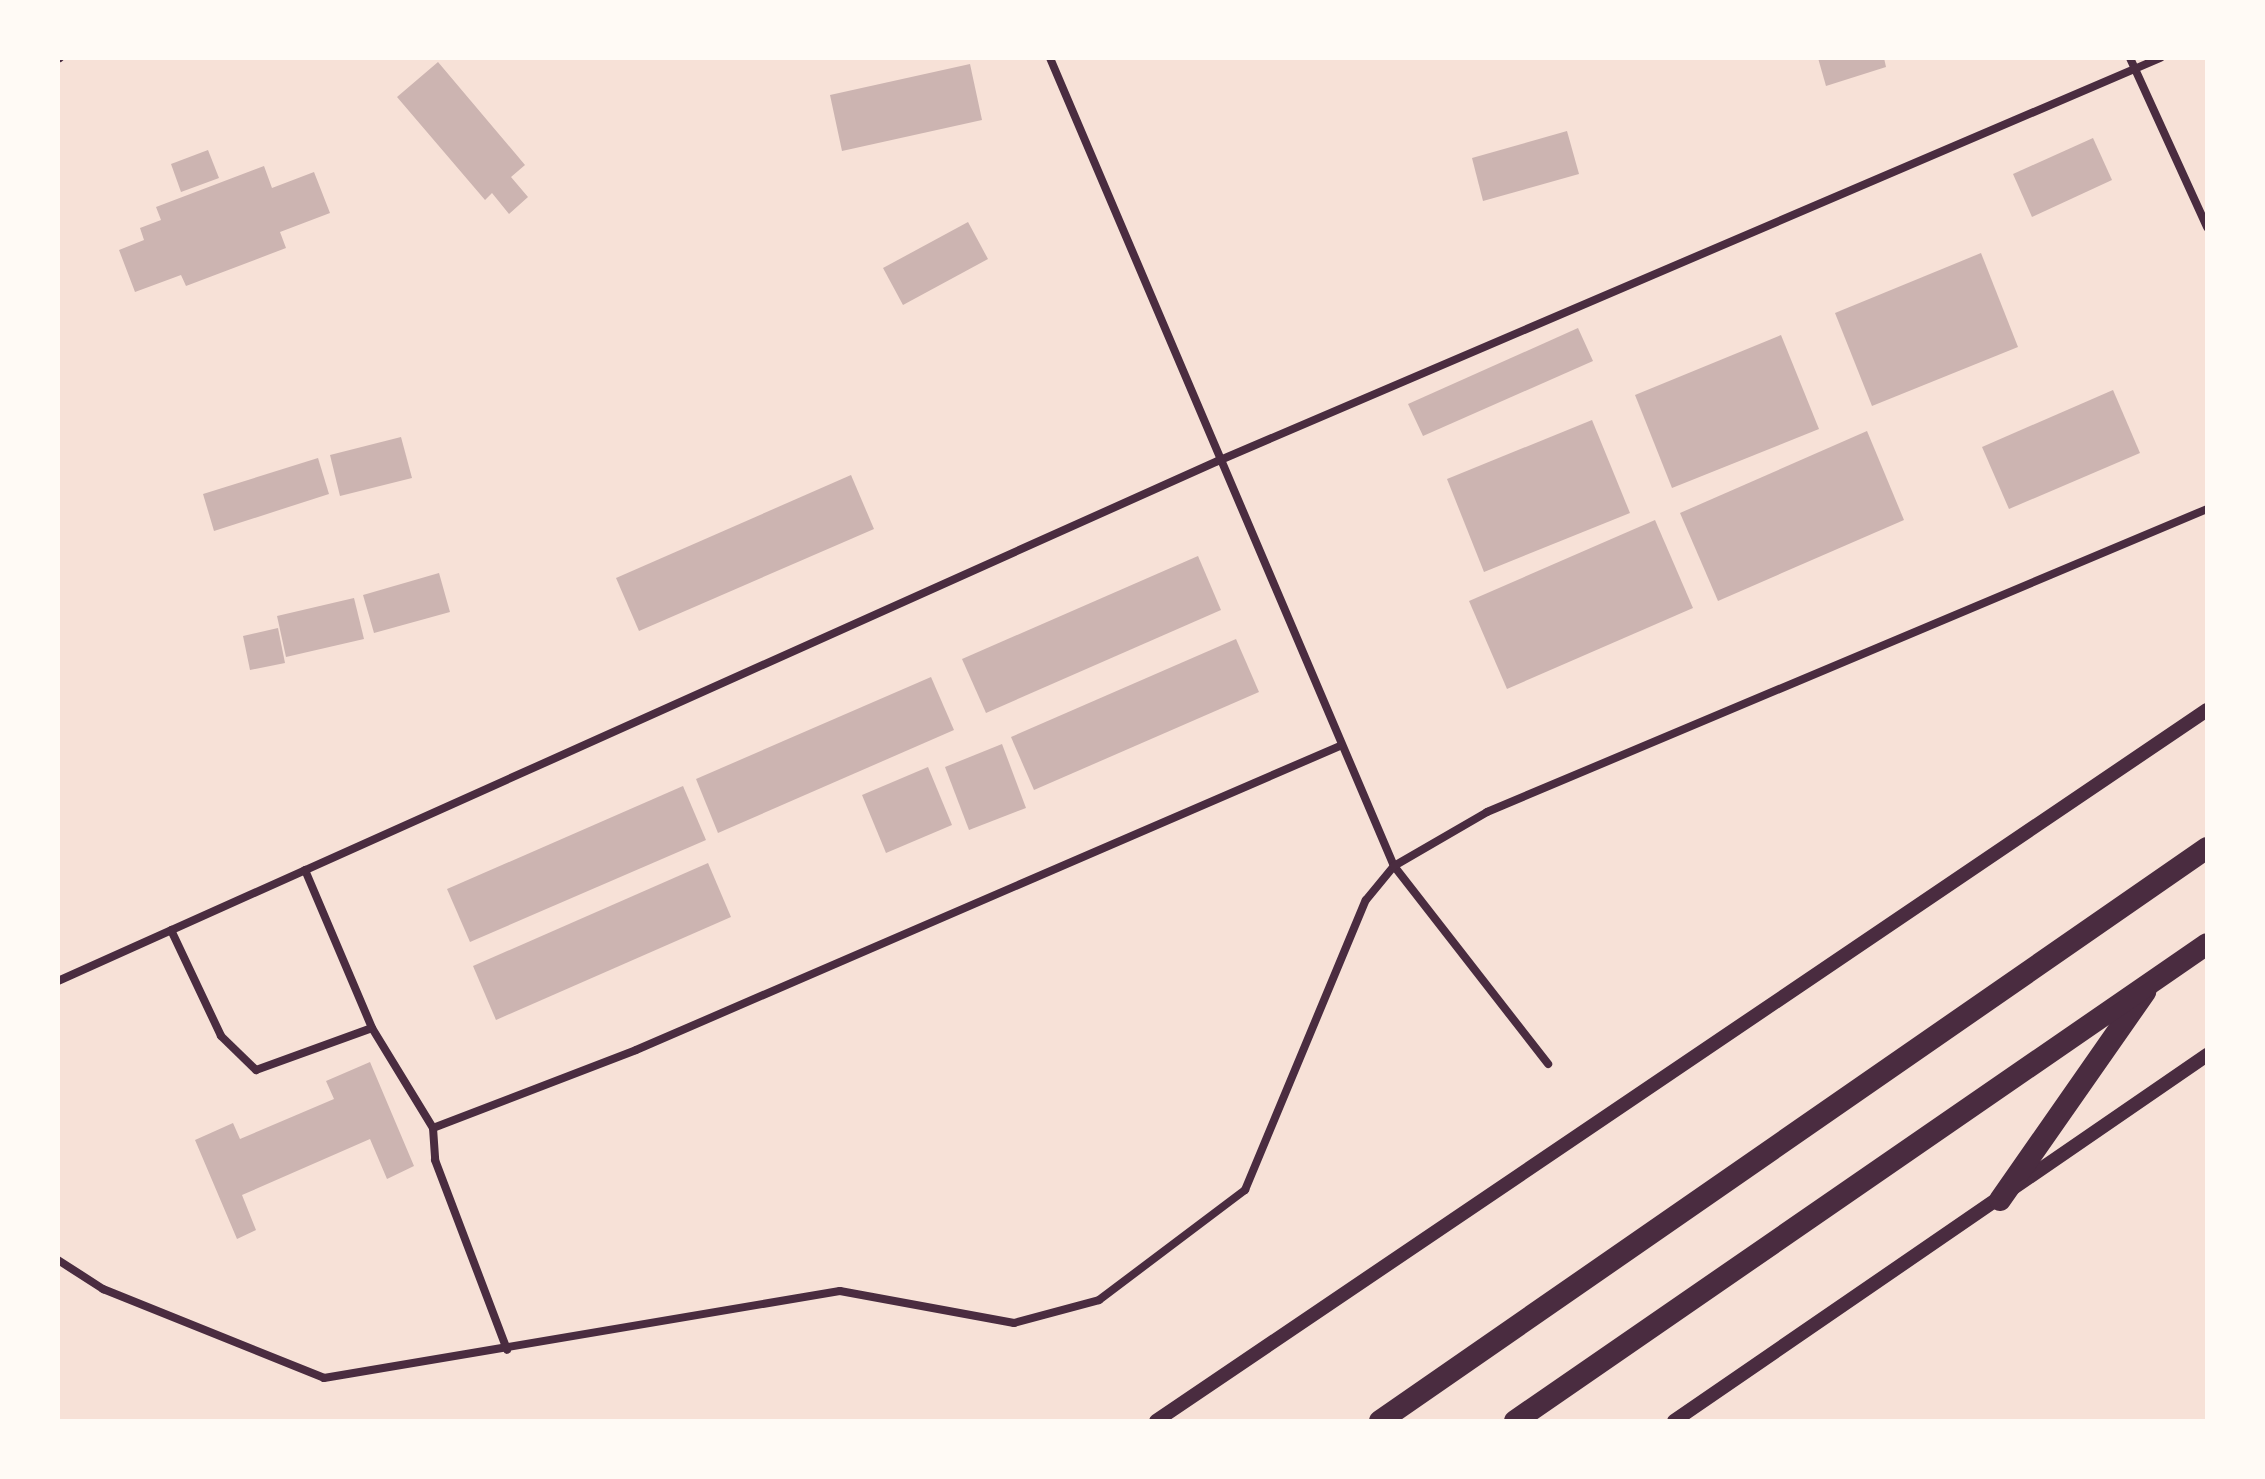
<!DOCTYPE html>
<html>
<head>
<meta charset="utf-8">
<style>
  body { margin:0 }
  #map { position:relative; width:2265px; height:1479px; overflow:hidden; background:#f7e1d7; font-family:"Asap Condensed",sans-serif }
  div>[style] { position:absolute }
  .building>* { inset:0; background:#ccb4b1 }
  .minor>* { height:8px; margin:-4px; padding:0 4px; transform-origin:4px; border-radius:4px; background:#4a2c40 }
  .tertiary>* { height:14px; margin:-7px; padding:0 7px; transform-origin:7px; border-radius:7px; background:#4a2c40 }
  .trunk>* { height:22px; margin:-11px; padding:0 11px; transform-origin:11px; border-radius:11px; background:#4a2c40 }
  span { translate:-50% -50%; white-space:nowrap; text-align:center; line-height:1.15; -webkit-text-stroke:7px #fffaf5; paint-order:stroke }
  .frame { position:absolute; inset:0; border:60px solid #fffaf5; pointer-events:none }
</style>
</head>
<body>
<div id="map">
  <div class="building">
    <div style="clip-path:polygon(1818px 58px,1884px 58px,1886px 67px,1826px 86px)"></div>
    <div style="clip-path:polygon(438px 62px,525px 165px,511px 177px,528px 197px,509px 214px,492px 193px,485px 200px,397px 97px)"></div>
    <div style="clip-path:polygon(970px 64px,982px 120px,842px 151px,830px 95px)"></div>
    <div style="clip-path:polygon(1567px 131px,1579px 174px,1483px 201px,1472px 158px)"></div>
    <div style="clip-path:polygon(2093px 138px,2112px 180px,2032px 217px,2013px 174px)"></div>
    <div style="clip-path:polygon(208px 150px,219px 178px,181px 192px,171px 164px)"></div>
    <div style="clip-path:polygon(264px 166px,272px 188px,314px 172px,330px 213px,280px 232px,286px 248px,186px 286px,181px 275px,135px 292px,119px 250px,144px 240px,140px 228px,161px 220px,156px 207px)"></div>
    <div style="clip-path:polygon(968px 222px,988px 259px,903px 305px,883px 268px)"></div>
    <div style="clip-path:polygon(1981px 253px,2018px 347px,1872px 406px,1835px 313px)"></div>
    <div style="clip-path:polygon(1578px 328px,1593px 361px,1423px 436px,1408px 404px)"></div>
    <div style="clip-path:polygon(1781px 335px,1819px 429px,1672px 488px,1635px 395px)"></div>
    <div style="clip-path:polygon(2113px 390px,2140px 453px,2009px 509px,1982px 447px)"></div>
    <div style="clip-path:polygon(1592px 420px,1630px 513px,1484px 572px,1447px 479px)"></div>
    <div style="clip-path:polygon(1867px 431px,1904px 520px,1718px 601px,1680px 513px)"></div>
    <div style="clip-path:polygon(401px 437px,412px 478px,340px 496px,330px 455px)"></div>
    <div style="clip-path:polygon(318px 458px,329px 494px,214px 531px,203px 494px)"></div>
    <div style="clip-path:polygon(851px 475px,874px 529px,639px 631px,616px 578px)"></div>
    <div style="clip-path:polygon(1655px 520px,1693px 608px,1507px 689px,1469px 601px)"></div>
    <div style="clip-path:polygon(1198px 556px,1221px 610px,986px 713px,962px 659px)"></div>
    <div style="clip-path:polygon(439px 573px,450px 612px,374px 633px,363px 595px)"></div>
    <div style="clip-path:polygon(354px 598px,364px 639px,286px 657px,277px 616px)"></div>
    <div style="clip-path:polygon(278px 628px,285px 663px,250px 670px,243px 636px)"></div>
    <div style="clip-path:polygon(1236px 639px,1259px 692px,1034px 790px,1011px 737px)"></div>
    <div style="clip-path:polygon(931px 677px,954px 730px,718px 833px,696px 779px)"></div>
    <div style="clip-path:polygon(1002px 744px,1026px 808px,969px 830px,945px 767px)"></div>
    <div style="clip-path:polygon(928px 767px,952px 825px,886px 853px,862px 795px)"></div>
    <div style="clip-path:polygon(683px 786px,706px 840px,470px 942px,447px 889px)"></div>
    <div style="clip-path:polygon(708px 863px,731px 917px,496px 1020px,473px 966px)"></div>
    <div style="clip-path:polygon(370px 1062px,414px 1166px,387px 1179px,370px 1139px,242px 1195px,256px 1230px,237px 1239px,195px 1140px,233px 1123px,240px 1139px,334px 1099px,326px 1081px)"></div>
  </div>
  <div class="minor">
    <div style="left:1050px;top:58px;width:878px;rotate:66.94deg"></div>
    <div style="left:1394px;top:866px;width:251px;rotate:52.1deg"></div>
    <div style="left:2130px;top:58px;width:186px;rotate:65.5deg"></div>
    <div style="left:58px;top:59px;width:2px;rotate:-27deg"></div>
    <div style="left:305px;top:870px;width:172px;rotate:67deg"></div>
    <div style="left:372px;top:1028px;width:117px;rotate:58.6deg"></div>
    <div style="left:433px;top:1128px;width:32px;rotate:86deg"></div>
    <div style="left:435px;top:1160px;width:203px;rotate:69.2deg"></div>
    <div style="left:171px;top:930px;width:117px;rotate:64.7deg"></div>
    <div style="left:221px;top:1036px;width:49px;rotate:44.2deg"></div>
    <div style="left:256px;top:1070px;width:123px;rotate:-19.9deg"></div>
    <div style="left:58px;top:981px;width:1271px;rotate:-24.15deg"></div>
    <div style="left:1218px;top:461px;width:1025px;rotate:-23.16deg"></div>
    <div style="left:433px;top:1128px;width:217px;rotate:-21deg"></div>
    <div style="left:636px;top:1050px;width:769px;rotate:-23.36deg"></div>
    <div style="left:58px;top:1260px;width:54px;rotate:32.8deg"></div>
    <div style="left:103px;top:1289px;width:238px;rotate:21.9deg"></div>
    <div style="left:324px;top:1378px;width:523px;rotate:-9.57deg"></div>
    <div style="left:840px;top:1291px;width:177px;rotate:10.4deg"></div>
    <div style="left:1014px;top:1323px;width:88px;rotate:-15.1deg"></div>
    <div style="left:1099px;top:1300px;width:183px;rotate:-37deg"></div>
    <div style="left:1245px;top:1190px;width:314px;rotate:-67.4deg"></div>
    <div style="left:1366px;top:900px;width:44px;rotate:-50.5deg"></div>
    <div style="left:1394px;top:866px;width:108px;rotate:-30.1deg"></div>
    <div style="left:1487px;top:812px;width:781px;rotate:-22.82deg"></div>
  </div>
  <div class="tertiary">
    <div style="left:1156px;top:1421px;width:1269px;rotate:-34.08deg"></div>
    <div style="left:1674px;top:1421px;width:647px;rotate:-34.48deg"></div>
  </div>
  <div class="trunk">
    <div style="left:2000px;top:1200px;width:254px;rotate:-55.1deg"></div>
    <div style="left:1380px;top:1421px;width:1006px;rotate:-34.72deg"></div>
    <div style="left:1515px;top:1421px;width:840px;rotate:-34.58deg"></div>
  </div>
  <div class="frame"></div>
</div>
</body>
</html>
